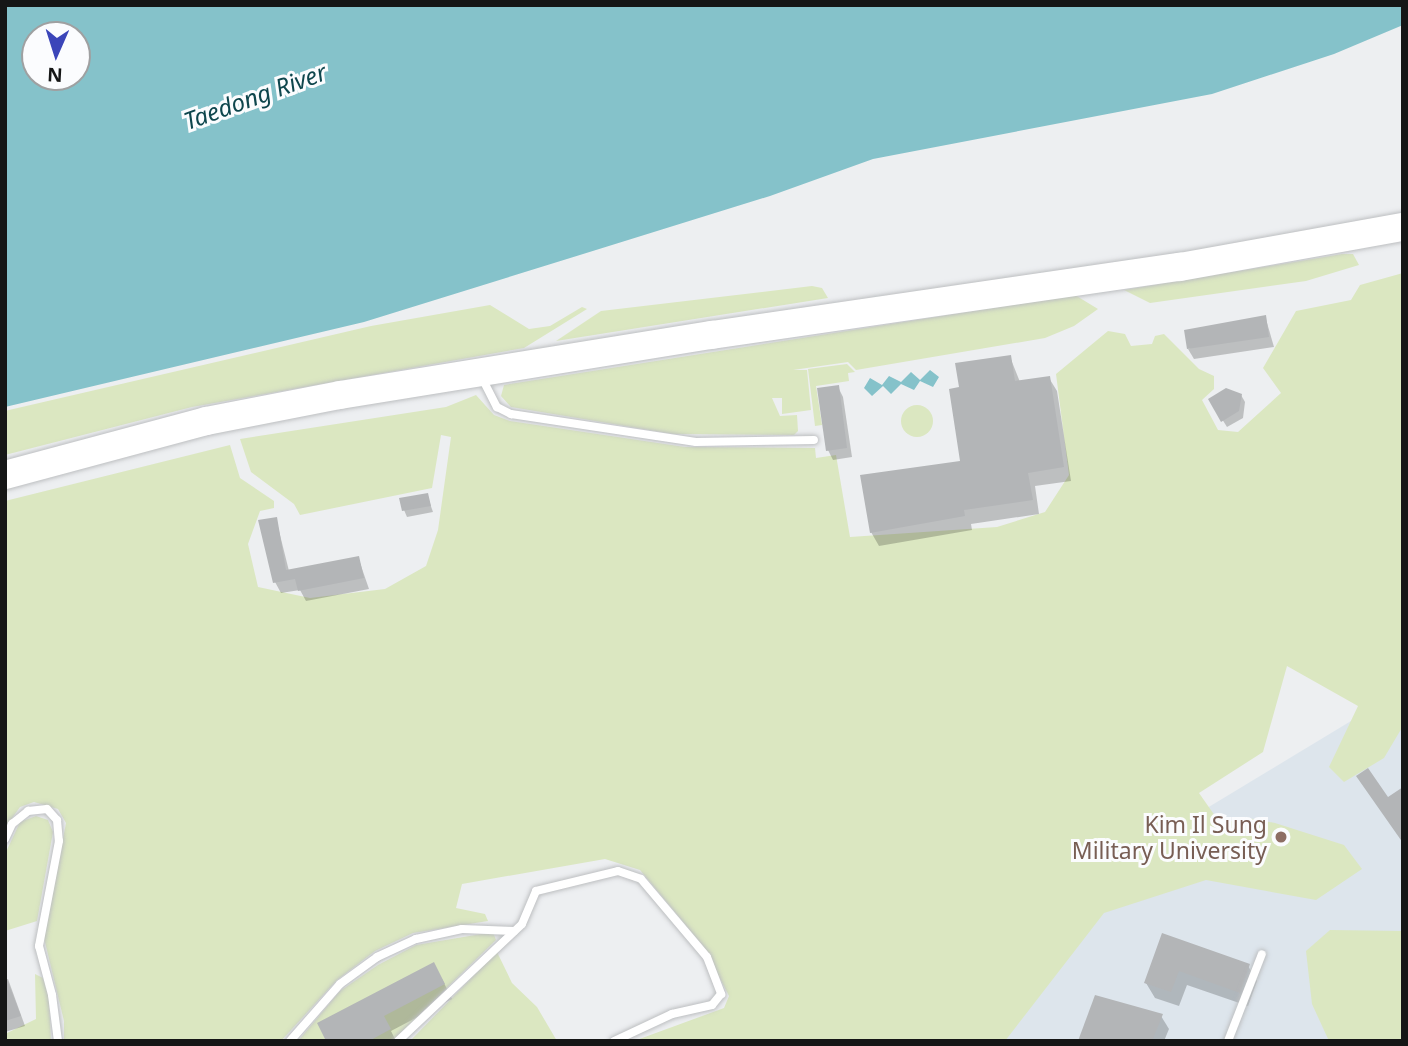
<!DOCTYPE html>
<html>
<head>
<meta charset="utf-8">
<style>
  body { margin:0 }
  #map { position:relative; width:1408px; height:1046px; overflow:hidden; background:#edeff1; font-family:"Noto Sans",sans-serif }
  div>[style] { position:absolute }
  .built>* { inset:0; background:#dde5ec }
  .green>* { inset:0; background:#dbe7c1 }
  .round { border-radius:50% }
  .water>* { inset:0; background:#85c2ca }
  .shadow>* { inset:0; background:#0003 }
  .building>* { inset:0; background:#b3b5b7 }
  .roads { filter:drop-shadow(0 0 2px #bdbfc1) drop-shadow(0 0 2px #bdbfc1) }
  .lane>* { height:8px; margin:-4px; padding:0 4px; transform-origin:4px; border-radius:4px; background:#fff }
  .highway>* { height:28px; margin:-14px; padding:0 14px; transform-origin:14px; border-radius:14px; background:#fff }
  .dots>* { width:19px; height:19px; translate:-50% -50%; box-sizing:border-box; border:4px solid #fbfcfe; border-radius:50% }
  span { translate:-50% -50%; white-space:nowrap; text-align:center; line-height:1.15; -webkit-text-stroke:6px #fbfcfe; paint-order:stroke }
  .education-label { font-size:23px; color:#785e54 }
  .right { translate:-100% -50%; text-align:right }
  .water-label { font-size:24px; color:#0e464d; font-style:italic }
  .frame { position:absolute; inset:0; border:7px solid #151616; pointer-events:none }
  .north { position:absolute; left:21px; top:21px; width:70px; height:70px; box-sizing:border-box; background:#fbfcfe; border:2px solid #9fa0a1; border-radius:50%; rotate:183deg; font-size:19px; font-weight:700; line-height:28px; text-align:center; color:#151616 }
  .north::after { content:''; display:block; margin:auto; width:24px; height:32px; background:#3b45b9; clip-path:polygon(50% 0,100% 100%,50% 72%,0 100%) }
</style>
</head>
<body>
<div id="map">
  <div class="built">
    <div style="clip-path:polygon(1403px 705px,1403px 1041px,854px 1041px,1088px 880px,1351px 721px)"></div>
  </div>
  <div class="green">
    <div style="clip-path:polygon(1342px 254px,1353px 254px,1359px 265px,1306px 281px,1150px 303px,1124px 290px)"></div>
    <div style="clip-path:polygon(1403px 273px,1403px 726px,1384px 758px,1344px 782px,1329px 767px,1358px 706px,1287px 666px,1263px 752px,1199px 793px,1220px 823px,1248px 818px,1275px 823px,1344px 845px,1362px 869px,1316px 900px,1206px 880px,1104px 913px,1005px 1041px,634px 1041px,724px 1008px,729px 996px,704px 947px,640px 870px,605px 859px,462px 884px,456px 908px,485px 914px,488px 921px,413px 933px,375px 951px,337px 980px,281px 1041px,64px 1041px,64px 1021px,44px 938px,66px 823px,58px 809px,34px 802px,20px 807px,5px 828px,5px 501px,230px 445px,240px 478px,274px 501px,274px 508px,260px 511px,248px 544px,258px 587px,310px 598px,385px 589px,426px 566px,438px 530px,451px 437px,441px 435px,432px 488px,300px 515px,294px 504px,251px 472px,240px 439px,446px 407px,476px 395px,494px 415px,510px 421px,685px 447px,815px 448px,816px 458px,836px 455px,850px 537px,997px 527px,1045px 512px,1069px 475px,1056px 374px,1108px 331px,1125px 334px,1131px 346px,1152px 344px,1155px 336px,1164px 334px,1199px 369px,1214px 376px,1214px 389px,1202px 400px,1218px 430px,1238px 432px,1281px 393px,1263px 368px,1296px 311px,1351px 300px,1360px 285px)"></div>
    <div style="clip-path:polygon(812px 286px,822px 288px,828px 298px,556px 341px,601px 311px)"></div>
    <div style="clip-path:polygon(1075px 295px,1098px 309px,1074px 326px,1045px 338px,856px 370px,848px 362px,793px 370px,807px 370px,811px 410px,782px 414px,782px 398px,772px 398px,780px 416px,797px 415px,798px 431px,794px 435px,673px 434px,511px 407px,501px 396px,504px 385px)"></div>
    <div style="clip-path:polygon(490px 305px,529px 329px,550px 326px,582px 307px,587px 309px,524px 348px,192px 407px,5px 455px,5px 411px,9px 410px,371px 326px)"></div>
    <div style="clip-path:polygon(847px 364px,855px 372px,848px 373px,849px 381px,816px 386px,822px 425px,815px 426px,808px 369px)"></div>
    <div class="round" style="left:901px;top:405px;width:32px;height:32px"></div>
    <div style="clip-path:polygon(36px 816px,48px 820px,53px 832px,37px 921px,5px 931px,5px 854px,20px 822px)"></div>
    <div style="clip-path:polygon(1330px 930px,1403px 931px,1403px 1041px,1329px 1041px,1312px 1004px,1306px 951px)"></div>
    <div style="clip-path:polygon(493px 932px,496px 940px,392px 1041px,298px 1041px,340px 991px,378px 965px,416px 945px)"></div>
    <div style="clip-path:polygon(497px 952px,512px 983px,537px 1007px,557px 1041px,410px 1041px)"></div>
    <div style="clip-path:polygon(35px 974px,43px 978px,49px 998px,51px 1041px,5px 1041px,5px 1034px,36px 1019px)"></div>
  </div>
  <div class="water">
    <div style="clip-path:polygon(evenodd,5px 5px,1403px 5px,1403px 25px,1334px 54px,1212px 94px,873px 159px,770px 196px,364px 322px,5px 407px,5px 5px,35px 35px,77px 35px,77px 77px,35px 77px,35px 35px)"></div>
    <div style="clip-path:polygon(930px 370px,939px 377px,933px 387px,920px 381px,914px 390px,901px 384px,891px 394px,883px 386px,872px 396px,864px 388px,870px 378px,882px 385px,889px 376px,901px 382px,911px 372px,920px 380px)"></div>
  </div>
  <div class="shadow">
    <div style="clip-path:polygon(1265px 316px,1274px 347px,1194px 359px,1188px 349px)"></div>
    <div style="clip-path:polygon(1010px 357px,1020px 382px,1049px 378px,1057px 391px,1071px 481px,1035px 486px,1039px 514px,971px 524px,972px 530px,879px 546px,871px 532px,962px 462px,961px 389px)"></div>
    <div style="clip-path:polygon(838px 387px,843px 397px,852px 457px,833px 460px,828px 450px)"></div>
    <div style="clip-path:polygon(1241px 395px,1245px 402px,1243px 418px,1227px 427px,1210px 400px)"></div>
    <div style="clip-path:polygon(427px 495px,433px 512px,407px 517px,404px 510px)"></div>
    <div style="clip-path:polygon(276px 519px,289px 571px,358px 557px,369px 589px,306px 601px,300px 590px,281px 593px,275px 582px)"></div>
    <div style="clip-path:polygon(1163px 936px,1248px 966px,1257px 981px,1248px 1006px,1187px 985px,1179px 1006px,1155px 998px,1146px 983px)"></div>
    <div style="clip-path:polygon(8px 979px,25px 1026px,5px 1032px,5px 980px)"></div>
    <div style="clip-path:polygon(442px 979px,452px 999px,391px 1031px,396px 1041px,328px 1041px)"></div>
    <div style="clip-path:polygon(1161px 1016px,1169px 1029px,1164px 1041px,1080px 1041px)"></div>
  </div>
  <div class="building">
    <div style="clip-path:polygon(1266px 315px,1269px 337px,1187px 349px,1184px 330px)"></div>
    <div style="clip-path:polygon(1011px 355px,1015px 381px,1050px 376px,1064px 467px,1028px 473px,1033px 500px,964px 510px,965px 516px,870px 533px,860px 475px,960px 461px,949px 389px,959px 387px,955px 363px)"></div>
    <div style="clip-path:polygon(839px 385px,847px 448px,826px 451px,817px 388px)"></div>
    <div style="clip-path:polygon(1226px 388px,1242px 394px,1239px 411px,1221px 422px,1208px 399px)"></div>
    <div style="clip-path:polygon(428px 493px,431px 506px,402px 511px,399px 498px)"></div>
    <div style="clip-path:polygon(277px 517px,286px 570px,359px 556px,364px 578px,298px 591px,295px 579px,273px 583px,258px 520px)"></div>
    <div style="clip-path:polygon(1368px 768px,1388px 797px,1403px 787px,1403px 843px,1356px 776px)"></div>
    <div style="clip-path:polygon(1162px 933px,1250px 964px,1240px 993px,1179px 971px,1171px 992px,1144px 983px)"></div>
    <div style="clip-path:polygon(434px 962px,445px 984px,384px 1016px,391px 1029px,369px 1041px,326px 1041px,317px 1023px)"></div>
    <div style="clip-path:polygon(5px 974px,21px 1016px,5px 1021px)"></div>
    <div style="clip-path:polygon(1095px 995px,1163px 1014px,1152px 1041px,1078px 1041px)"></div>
  </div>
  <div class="roads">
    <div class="lane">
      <div style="left:482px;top:378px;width:33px;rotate:63deg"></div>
      <div style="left:497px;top:407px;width:16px;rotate:27deg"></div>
      <div style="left:511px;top:414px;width:187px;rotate:8.6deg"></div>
      <div style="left:696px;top:442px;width:118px;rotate:-1deg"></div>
      <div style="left:5px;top:839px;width:17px;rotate:-65deg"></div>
      <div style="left:12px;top:824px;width:21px;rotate:-39deg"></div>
      <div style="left:28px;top:811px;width:19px;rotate:-6deg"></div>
      <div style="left:47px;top:809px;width:15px;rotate:48deg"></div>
      <div style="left:57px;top:820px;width:21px;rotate:85deg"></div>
      <div style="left:59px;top:841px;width:107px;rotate:100.8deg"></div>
      <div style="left:39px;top:946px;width:51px;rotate:75.1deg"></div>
      <div style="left:52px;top:995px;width:46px;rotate:82.6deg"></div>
      <div style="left:290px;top:1041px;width:76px;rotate:-48.7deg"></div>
      <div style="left:340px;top:984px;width:46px;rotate:-36.1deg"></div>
      <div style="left:377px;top:957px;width:43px;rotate:-24.8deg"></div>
      <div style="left:416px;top:939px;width:47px;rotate:-12.3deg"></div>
      <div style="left:462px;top:929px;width:52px;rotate:2.2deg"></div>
      <div style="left:398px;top:1041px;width:170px;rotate:-43.3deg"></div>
      <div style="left:522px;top:924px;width:36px;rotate:-67deg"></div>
      <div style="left:536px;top:891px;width:84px;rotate:-13.7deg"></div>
      <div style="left:618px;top:871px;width:24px;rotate:19deg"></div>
      <div style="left:641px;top:879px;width:102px;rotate:49.8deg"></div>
      <div style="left:707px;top:957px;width:40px;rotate:69deg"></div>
      <div style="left:721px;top:994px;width:14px;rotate:129deg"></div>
      <div style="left:712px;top:1005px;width:41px;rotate:167.3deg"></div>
      <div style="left:672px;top:1014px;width:64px;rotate:155deg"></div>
      <div style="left:1228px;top:1041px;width:93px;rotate:-68.7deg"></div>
    </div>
    <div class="highway">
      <div style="left:5px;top:475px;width:208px;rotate:-15deg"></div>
      <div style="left:206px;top:421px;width:136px;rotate:-11deg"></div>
      <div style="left:340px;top:395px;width:377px;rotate:-9.2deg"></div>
      <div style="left:712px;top:335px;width:473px;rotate:-8.3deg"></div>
      <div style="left:1180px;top:267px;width:227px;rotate:-10.2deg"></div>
    </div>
  </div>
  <div class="dots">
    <div style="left:1281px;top:837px;background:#8d6e63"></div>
  </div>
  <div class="education-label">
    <span class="right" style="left:1267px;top:837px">Kim Il Sung<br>Military University</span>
  </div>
  <div class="water-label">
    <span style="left:255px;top:96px;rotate:-20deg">Taedong River</span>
  </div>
  <div class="frame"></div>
  <div class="north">N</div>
</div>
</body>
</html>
